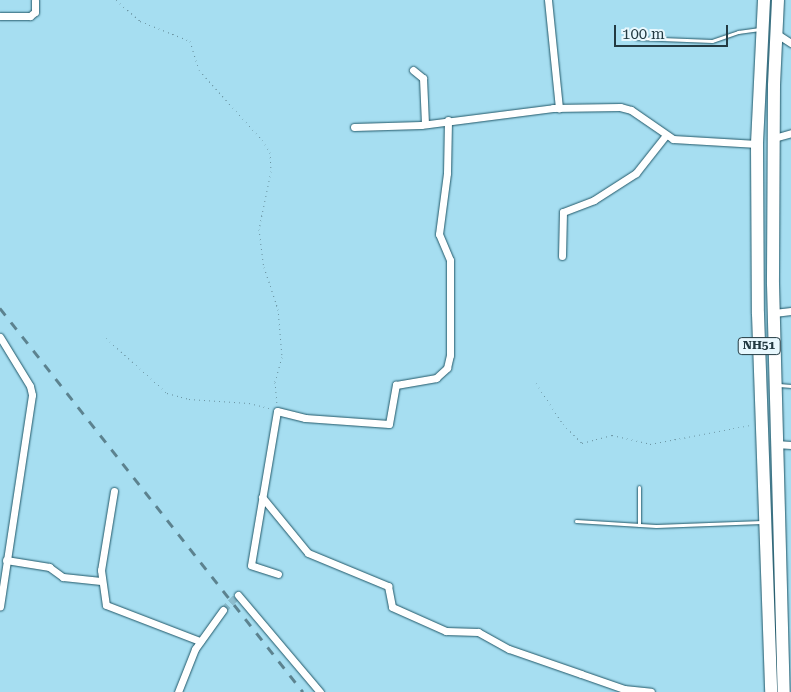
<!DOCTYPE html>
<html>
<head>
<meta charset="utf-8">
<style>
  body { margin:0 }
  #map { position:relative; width:791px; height:692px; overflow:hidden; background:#a6def1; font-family:"Roboto Serif",serif }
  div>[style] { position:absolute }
  .street-tunnel>* { height:7px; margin-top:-3.5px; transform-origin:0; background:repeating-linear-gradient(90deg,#8cbdce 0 7px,transparent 0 10.5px) }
  .path>* { height:1px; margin-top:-0.5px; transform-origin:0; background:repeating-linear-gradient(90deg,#6992a0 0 1px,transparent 0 5px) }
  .roads { filter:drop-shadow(0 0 1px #205768) drop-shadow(0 0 1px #205768) }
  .lane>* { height:3px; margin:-1.5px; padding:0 1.5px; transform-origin:1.5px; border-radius:1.5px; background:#fff }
  .street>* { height:7px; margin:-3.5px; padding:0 3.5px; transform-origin:3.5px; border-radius:3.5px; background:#fff }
  .highway>* { height:12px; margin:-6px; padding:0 6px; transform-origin:6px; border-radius:6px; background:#fff }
  .rail>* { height:2.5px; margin-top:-1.25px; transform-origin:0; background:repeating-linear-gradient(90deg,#5c828f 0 9px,transparent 0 18px) }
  span { translate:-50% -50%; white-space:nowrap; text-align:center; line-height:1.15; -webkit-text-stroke:4.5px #e8f8fe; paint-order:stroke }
  .shield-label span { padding:1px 4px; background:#e8f8fe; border:1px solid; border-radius:4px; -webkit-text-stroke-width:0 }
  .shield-label { font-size:12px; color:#233a42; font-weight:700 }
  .scale { position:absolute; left:614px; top:25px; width:114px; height:22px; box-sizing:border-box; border:2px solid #233a42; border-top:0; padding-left:6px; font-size:15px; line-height:18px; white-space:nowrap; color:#233a42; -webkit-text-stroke:4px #e8f8fe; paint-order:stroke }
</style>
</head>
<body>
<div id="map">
  <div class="street-tunnel">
    <div style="left:223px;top:610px;width:21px;rotate:-45deg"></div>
  </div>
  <div class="path">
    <div style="left:116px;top:0;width:32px;rotate:41deg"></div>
    <div style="left:140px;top:21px;width:54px;rotate:21.8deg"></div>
    <div style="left:190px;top:41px;width:30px;rotate:73deg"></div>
    <div style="left:199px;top:70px;width:94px;rotate:48deg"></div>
    <div style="left:262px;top:140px;width:14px;rotate:56deg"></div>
    <div style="left:270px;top:152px;width:19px;rotate:87deg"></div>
    <div style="left:271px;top:171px;width:59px;rotate:101.7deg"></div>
    <div style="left:259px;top:229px;width:38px;rotate:83deg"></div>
    <div style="left:264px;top:267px;width:44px;rotate:71.6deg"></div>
    <div style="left:278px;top:309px;width:48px;rotate:85.2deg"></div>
    <div style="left:282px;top:357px;width:26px;rotate:106deg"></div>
    <div style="left:275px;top:382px;width:21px;rotate:85deg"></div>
    <div style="left:106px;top:338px;width:82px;rotate:42deg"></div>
    <div style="left:167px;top:393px;width:23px;rotate:15deg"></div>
    <div style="left:189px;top:399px;width:60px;rotate:3.8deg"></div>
    <div style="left:249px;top:403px;width:21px;rotate:14deg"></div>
    <div style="left:536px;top:383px;width:49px;rotate:56.6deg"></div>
    <div style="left:563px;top:424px;width:27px;rotate:45deg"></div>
    <div style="left:582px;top:443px;width:31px;rotate:-15deg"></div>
    <div style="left:612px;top:435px;width:39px;rotate:13deg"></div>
    <div style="left:650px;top:444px;width:103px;rotate:-10.7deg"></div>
  </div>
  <div class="roads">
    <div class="lane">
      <div style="left:636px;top:38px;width:76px;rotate:2.3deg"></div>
      <div style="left:712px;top:41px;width:28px;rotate:-19deg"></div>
      <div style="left:738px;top:32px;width:22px;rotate:-8deg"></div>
      <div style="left:779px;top:385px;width:12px;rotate:5deg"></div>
      <div style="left:576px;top:521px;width:80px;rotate:3.6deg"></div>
      <div style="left:656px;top:526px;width:106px;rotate:-2.2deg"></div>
      <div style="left:639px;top:525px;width:38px;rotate:-90deg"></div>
    </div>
    <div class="street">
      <div style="left:548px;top:0;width:109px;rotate:84.2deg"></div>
      <div style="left:0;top:16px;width:30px"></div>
      <div style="left:30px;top:16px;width:6px;rotate:-39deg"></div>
      <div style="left:35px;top:12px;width:12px;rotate:-90deg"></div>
      <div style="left:777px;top:34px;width:17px;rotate:33deg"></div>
      <div style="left:413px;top:70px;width:13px;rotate:39deg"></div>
      <div style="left:423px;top:78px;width:46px;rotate:87.5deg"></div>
      <div style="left:354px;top:127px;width:67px;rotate:-1.7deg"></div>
      <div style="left:421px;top:125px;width:133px;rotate:-7.3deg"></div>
      <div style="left:553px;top:108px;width:67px;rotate:-0.9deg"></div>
      <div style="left:620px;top:107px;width:11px;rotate:15deg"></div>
      <div style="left:631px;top:110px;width:51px;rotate:34.6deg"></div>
      <div style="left:673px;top:139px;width:84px;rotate:3.4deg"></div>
      <div style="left:774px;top:138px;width:18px;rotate:-16deg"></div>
      <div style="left:562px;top:256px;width:44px;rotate:-88.7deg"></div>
      <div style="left:563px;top:212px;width:33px;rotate:-21deg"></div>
      <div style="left:594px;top:200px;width:50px;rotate:-32.7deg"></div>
      <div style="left:636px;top:173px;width:48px;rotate:-51.7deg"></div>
      <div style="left:774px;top:313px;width:17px;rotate:-7deg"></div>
      <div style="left:0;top:337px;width:57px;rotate:58.5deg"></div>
      <div style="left:30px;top:386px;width:9px;rotate:77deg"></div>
      <div style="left:32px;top:395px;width:214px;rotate:98.6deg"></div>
      <div style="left:776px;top:444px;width:15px;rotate:4deg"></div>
      <div style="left:114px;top:491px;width:80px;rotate:99.3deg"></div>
      <div style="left:101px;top:570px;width:35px;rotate:82deg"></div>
      <div style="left:106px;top:605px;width:101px;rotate:21deg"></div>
      <div style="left:262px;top:497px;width:72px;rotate:50.6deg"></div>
      <div style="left:308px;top:553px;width:87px;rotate:22.4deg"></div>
      <div style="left:388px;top:586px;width:21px;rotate:79deg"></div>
      <div style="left:392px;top:607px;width:59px;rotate:24deg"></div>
      <div style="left:446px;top:631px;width:32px;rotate:2deg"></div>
      <div style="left:478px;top:632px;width:35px;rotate:29deg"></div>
      <div style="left:509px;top:649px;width:76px;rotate:19.1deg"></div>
      <div style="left:581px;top:674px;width:46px;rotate:19.2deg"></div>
      <div style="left:624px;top:689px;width:27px;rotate:6deg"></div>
      <div style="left:6px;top:560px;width:44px;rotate:9.2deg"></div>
      <div style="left:49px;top:567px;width:17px;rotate:36deg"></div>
      <div style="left:63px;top:577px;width:38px;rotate:6deg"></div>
      <div style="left:278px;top:574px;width:28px;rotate:-162deg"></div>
      <div style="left:251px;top:565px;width:156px;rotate:-80.4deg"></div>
      <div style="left:277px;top:411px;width:29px;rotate:14deg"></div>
      <div style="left:305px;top:418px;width:84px;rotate:4.1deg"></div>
      <div style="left:389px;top:424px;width:40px;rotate:-80deg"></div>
      <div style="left:396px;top:385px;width:41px;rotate:-9.9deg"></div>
      <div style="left:436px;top:378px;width:15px;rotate:-42deg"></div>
      <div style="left:447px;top:368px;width:13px;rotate:-77deg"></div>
      <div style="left:450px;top:355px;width:95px;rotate:-90deg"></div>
      <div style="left:450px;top:260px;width:28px;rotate:-113deg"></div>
      <div style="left:439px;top:234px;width:62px;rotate:-82.5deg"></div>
      <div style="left:447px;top:173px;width:53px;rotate:-88.9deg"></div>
      <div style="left:238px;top:595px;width:127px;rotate:49.8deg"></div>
      <div style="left:178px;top:692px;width:46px;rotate:-68.4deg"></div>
      <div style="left:195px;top:649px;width:48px;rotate:-54.3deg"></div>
    </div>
    <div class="highway">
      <div style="left:764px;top:0;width:144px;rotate:92.8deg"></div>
      <div style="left:757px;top:144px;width:170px;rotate:89.7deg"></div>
      <div style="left:758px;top:314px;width:378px;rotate:88deg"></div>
      <div style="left:778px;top:0;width:86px;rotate:92.7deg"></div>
      <div style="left:774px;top:86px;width:198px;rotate:90.3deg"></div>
      <div style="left:773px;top:284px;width:408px;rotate:88.5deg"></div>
    </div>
  </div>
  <div class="rail">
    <div style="left:0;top:308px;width:489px;rotate:51.7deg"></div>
  </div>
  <div class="shield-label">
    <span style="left:759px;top:346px">NH51</span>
  </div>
  <div class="scale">100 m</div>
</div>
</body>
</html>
